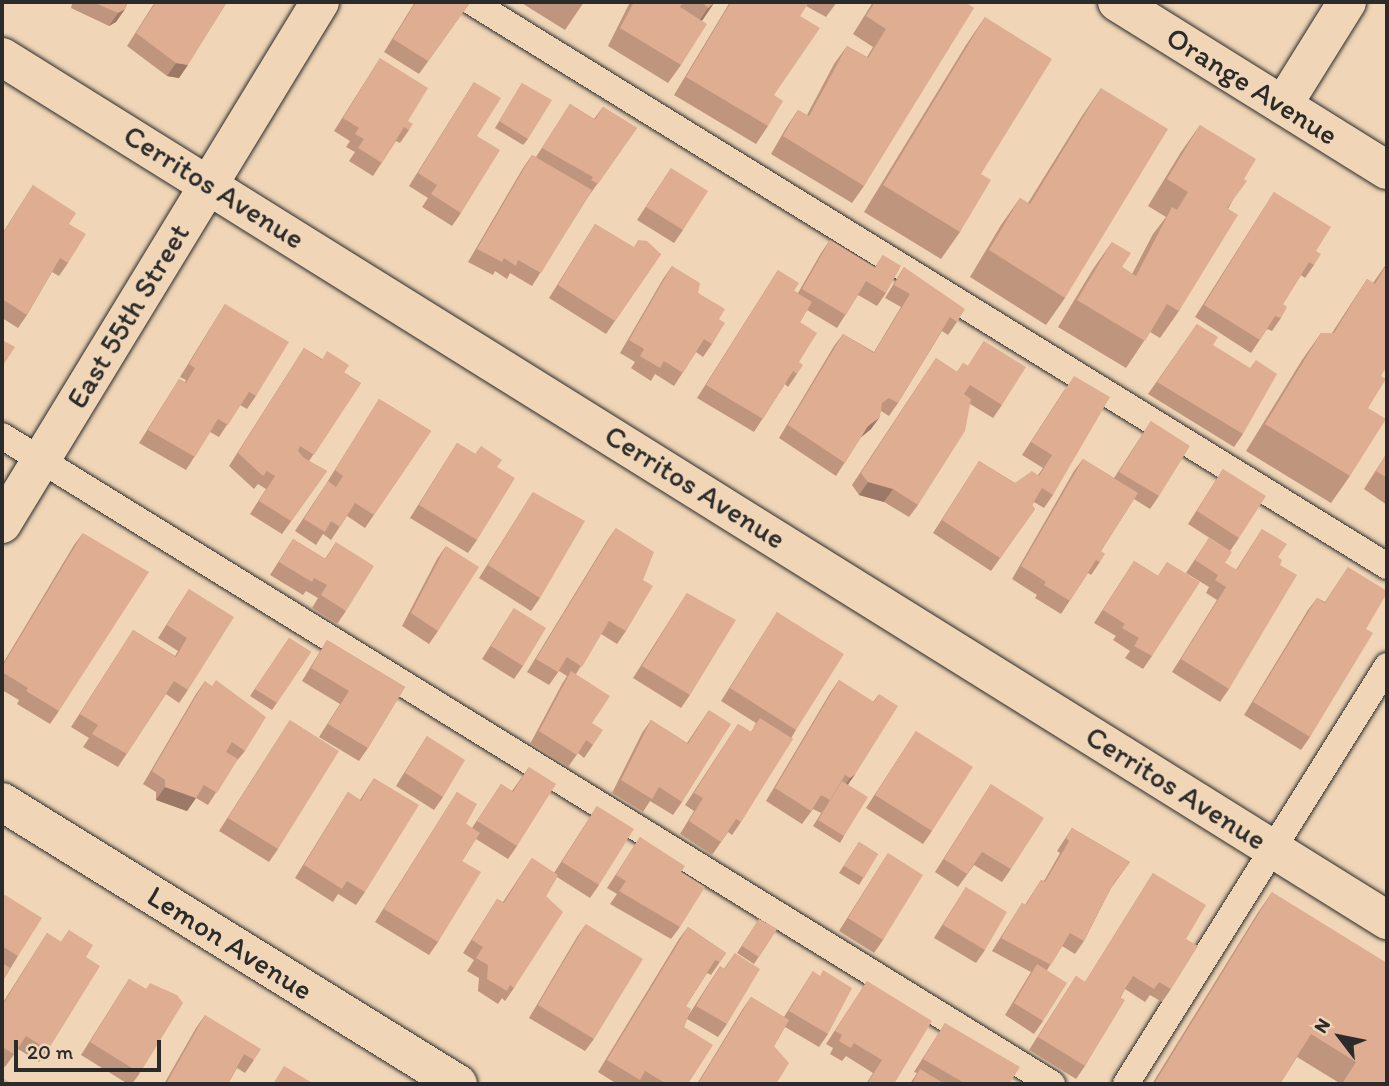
<!DOCTYPE html>
<html>
<head>
<meta charset="utf-8">
<style>
  body { margin:0 }
  #map { position:relative; width:1389px; height:1086px; overflow:hidden; background:#f0d6b7; font-family:Itim,sans-serif }
  div>[style] { position:absolute }
  .roads { filter:drop-shadow(0 0 2px #2b2b2b) drop-shadow(0 0 2px #2b2b2b) }
  .lane>* { height:26px; margin:-13px; padding:0 13px; transform-origin:13px; border-radius:13px; background:#f0d6b7 }
  .street>* { height:38px; margin:-19px; padding:0 19px; transform-origin:19px; border-radius:19px; background:#f0d6b7 }
  .secondary>* { height:38px; margin:-19px; padding:0 19px; transform-origin:19px; border-radius:19px; background:#f0d6b7 }
  .wall>* { inset:0; background:#c0957d }
  .shaded-wall>* { inset:0; background:#9c7966 }
  .building>* { inset:0; background:#dfad91 }
  span { translate:-50% -50%; white-space:nowrap; text-align:center; line-height:1.15; -webkit-text-stroke:5px #f0d6b7; paint-order:stroke }
  .street-label { font-size:30px; color:#2b2b2b }
  .frame { position:absolute; inset:0; border:4px solid #2b2b2b; pointer-events:none }
  .north { position:absolute; left:1305px; top:1002px; width:70px; height:70px; -webkit-text-stroke:5px #f0d6b7; paint-order:stroke; rotate:302deg; font-size:19px; font-weight:700; line-height:28px; text-align:center; color:#2b2b2b }
  .north::after { content:''; display:block; margin:auto; width:24px; height:32px; background:#2b2b2b; clip-path:polygon(50% 0,100% 100%,50% 72%,0 100%) }
  .scale { position:absolute; left:14px; top:1040px; width:147px; height:32px; box-sizing:border-box; border:4px solid #2b2b2b; border-top:0; padding-left:9px; font-size:21px; line-height:24px; white-space:nowrap; color:#2b2b2b; -webkit-text-stroke:5px #f0d6b7; paint-order:stroke }
</style>
</head>
<body>
<div id="map">
  <div class="roads">
    <div class="lane">
      <div style="left:472px;top:2px;width:1075px;rotate:31.65deg"></div>
      <div style="left:2px;top:436px;width:1234px;rotate:31.68deg"></div>
      <div style="left:1126px;top:1084px;width:493px;rotate:-58deg"></div>
    </div>
    <div class="street">
      <div style="left:2px;top:57px;width:1632px;rotate:31.93deg"></div>
      <div style="left:1283px;top:105px;width:121px;rotate:-58.1deg"></div>
      <div style="left:2px;top:524px;width:611px;rotate:-58.65deg"></div>
      <div style="left:2px;top:802px;width:536px;rotate:31.73deg"></div>
    </div>
    <div class="secondary">
      <div style="left:1117px;top:2px;width:318px;rotate:31.9deg"></div>
    </div>
  </div>
  <div class="wall">
    <div style="clip-path:polygon(69px 2px,128px 2px,125px 9px,116px 22px,109px 26px,71px 8px,72px 4px)"></div>
    <div style="clip-path:polygon(155px 2px,227px 2px,179px 78px,167px 76px,127px 46px)"></div>
    <div style="clip-path:polygon(415px 2px,465px 2px,469px 4px,419px 74px,384px 52px)"></div>
    <div style="clip-path:polygon(520px 2px,584px 2px,565px 30px)"></div>
    <div style="clip-path:polygon(630px 2px,715px 2px,702px 21px,681px 65px,668px 83px,608px 46px)"></div>
    <div style="clip-path:polygon(730px 2px,837px 2px,826px 17px,806px 6px,800px 16px,774px 95px,768px 126px,756px 144px,674px 95px)"></div>
    <div style="clip-path:polygon(873px 2px,965px 2px,864px 186px,852px 203px,771px 154px,786px 128px,798px 110px,807px 115px,834px 64px,847px 46px,867px 57px,873px 47px,853px 34px)"></div>
    <div style="clip-path:polygon(985px 17px,981px 174px,960px 232px,941px 259px,864px 212px,966px 45px)"></div>
    <div style="clip-path:polygon(380px 58px,408px 121px,409px 130px,400px 143px,396px 141px,373px 176px,349px 161px,355px 152px,346px 147px,350px 141px,334px 131px)"></div>
    <div style="clip-path:polygon(474px 82px,477px 136px,461px 213px,452px 226px,422px 207px,428px 198px,409px 186px)"></div>
    <div style="clip-path:polygon(522px 83px,528px 139px,523px 145px,495px 128px)"></div>
    <div style="clip-path:polygon(1101px 88px,1065px 298px,1046px 325px,970px 277px,1001px 225px,1020px 198px,1028px 203px,1082px 116px)"></div>
    <div style="clip-path:polygon(570px 104px,594px 119px,603px 107px,637px 128px,588px 197px,532px 286px,510px 273px,507px 279px,495px 271px,493px 275px,468px 262px,523px 168px,532px 155px,536px 157px)"></div>
    <div style="clip-path:polygon(1200px 125px,1244px 179px,1228px 209px,1179px 311px,1160px 338px,1150px 332px,1126px 368px,1058px 327px,1093px 269px,1112px 242px,1122px 267px,1132px 274px,1153px 234px,1166px 217px,1148px 206px,1181px 152px)"></div>
    <div style="clip-path:polygon(671px 168px,683px 230px,674px 243px,637px 220px)"></div>
    <div style="clip-path:polygon(33px 185px,69px 224px,68px 263px,59px 276px,52px 272px,27px 315px,18px 328px,2px 318px,2px 234px)"></div>
    <div style="clip-path:polygon(1274px 192px,1316px 251px,1314px 265px,1305px 278px,1301px 275px,1283px 304px,1281px 318px,1272px 331px,1267px 329px,1251px 353px,1195px 317px)"></div>
    <div style="clip-path:polygon(595px 224px,633px 247px,661px 254px,606px 334px,549px 298px)"></div>
    <div style="clip-path:polygon(830px 240px,875px 267px,883px 255px,886px 293px,877px 306px,858px 295px,837px 328px,807px 310px,800px 322px,797px 374px,788px 387px,785px 384px,754px 432px,697px 398px,778px 270px,794px 291px,798px 293px,821px 253px)"></div>
    <div style="clip-path:polygon(1387px 263px,1381px 376px,1368px 408px,1350px 476px,1331px 503px,1246px 451px,1302px 360px,1321px 333px,1332px 333px,1367px 279px,1373px 283px)"></div>
    <div style="clip-path:polygon(672px 266px,698px 293px,719px 319px,712px 344px,703px 357px,696px 352px,674px 386px,655px 374px,651px 381px,631px 368px,635px 362px,620px 353px,663px 279px)"></div>
    <div style="clip-path:polygon(904px 267px,957px 322px,948px 335px,942px 331px,898px 403px,889px 416px,881px 411px,871px 429px,861px 437px,836px 476px,779px 438px,834px 346px,843px 334px,874px 352px,901px 307px,885px 298px)"></div>
    <div style="clip-path:polygon(225px 304px,256px 396px,247px 409px,240px 405px,219px 437px,210px 432px,186px 470px,139px 443px,179px 379px,185px 382px,186px 380px,180px 377px)"></div>
    <div style="clip-path:polygon(1197px 324px,1213px 345px,1243px 434px,1234px 447px,1148px 394px)"></div>
    <div style="clip-path:polygon(984px 341px,1002px 405px,993px 418px,970px 404px,918px 505px,909px 517px,884px 502px,859px 495px,852px 485px,936px 358px,957px 372px,963px 363px,968px 366px)"></div>
    <div style="clip-path:polygon(304px 348px,361px 383px,309px 461px,327px 471px,282px 534px,250px 514px,266px 489px,258px 484px,254px 489px,229px 466px)"></div>
    <div style="clip-path:polygon(1065px 389px,1053px 495px,1044px 508px,1034px 502px,1032px 505px,1035px 509px,991px 571px,933px 533px,979px 461px,1015px 483px,1038px 475px,1043px 468px,1022px 455px)"></div>
    <div style="clip-path:polygon(379px 399px,431px 431px,365px 528px,347px 516px,331px 540px,323px 534px,316px 545px,295px 531px,326px 484px)"></div>
    <div style="clip-path:polygon(1151px 421px,1159px 496px,1150px 509px,1134px 499px,1101px 551px,1100px 562px,1091px 575px,1088px 573px,1061px 614px,1035px 598px,1037px 595px,1012px 579px,1074px 471px,1083px 459px,1114px 478px)"></div>
    <div style="clip-path:polygon(457px 443px,497px 467px,477px 540px,468px 553px,410px 518px)"></div>
    <div style="clip-path:polygon(1387px 453px,1387px 505px,1364px 489px)"></div>
    <div style="clip-path:polygon(1223px 469px,1239px 538px,1230px 551px,1188px 524px)"></div>
    <div style="clip-path:polygon(533px 492px,540px 598px,531px 611px,479px 578px)"></div>
    <div style="clip-path:polygon(616px 528px,643px 580px,626px 631px,617px 644px,601px 634px,576px 674px,592px 723px,593px 745px,584px 758px,578px 753px,568px 767px,530px 744px,562px 684px,567px 676px,559px 671px,549px 685px,527px 672px,607px 541px)"></div>
    <div style="clip-path:polygon(1262px 529px,1278px 557px,1280px 565px,1229px 689px,1220px 702px,1172px 672px,1217px 600px,1206px 593px,1209px 587px,1186px 573px,1209px 538px,1225px 563px,1236px 570px)"></div>
    <div style="clip-path:polygon(83px 533px,59px 711px,50px 724px,17px 704px,19px 700px,2px 690px,2px 665px,74px 545px)"></div>
    <div style="clip-path:polygon(293px 539px,325px 559px,336px 542px,346px 611px,337px 624px,312px 608px,318px 598px,306px 591px,303px 595px,270px 575px)"></div>
    <div style="clip-path:polygon(446px 546px,438px 631px,429px 644px,402px 626px,437px 559px)"></div>
    <div style="clip-path:polygon(1134px 561px,1158px 576px,1167px 562px,1152px 656px,1143px 669px,1125px 658px,1130px 651px,1113px 640px,1116px 636px,1094px 623px)"></div>
    <div style="clip-path:polygon(1348px 567px,1366px 629px,1310px 737px,1301px 750px,1244px 715px,1308px 610px,1317px 598px,1325px 602px)"></div>
    <div style="clip-path:polygon(189px 589px,188px 690px,179px 703px,166px 694px,118px 767px,83px 747px,89px 738px,71px 727px,133px 630px,175px 656px,178px 651px,158px 638px)"></div>
    <div style="clip-path:polygon(687px 593px,690px 695px,681px 708px,633px 678px)"></div>
    <div style="clip-path:polygon(514px 608px,523px 666px,514px 679px,482px 659px)"></div>
    <div style="clip-path:polygon(777px 612px,796px 730px,741px 822px,732px 835px,728px 832px,712px 855px,680px 834px,694px 811px,685px 805px,738px 724px,751px 732px,756px 723px,721px 701px)"></div>
    <div style="clip-path:polygon(289px 638px,311px 652px,272px 710px,250px 696px)"></div>
    <div style="clip-path:polygon(327px 640px,405px 687px,368px 748px,359px 761px,319px 737px,340px 704px,302px 681px)"></div>
    <div style="clip-path:polygon(839px 680px,873px 702px,879px 694px,848px 785px,844px 836px,840px 843px,813px 826px,825px 807px,821px 813px,813px 809px,802px 824px,766px 801px,830px 693px)"></div>
    <div style="clip-path:polygon(205px 681px,245px 751px,235px 763px,208px 805px,196px 798px,187px 811px,156px 800px,156px 792px,143px 784px,196px 694px)"></div>
    <div style="clip-path:polygon(709px 710px,682px 802px,673px 815px,650px 801px,643px 812px,612px 793px,642px 733px,651px 720px,687px 743px)"></div>
    <div style="clip-path:polygon(290px 720px,278px 849px,269px 862px,219px 831px)"></div>
    <div style="clip-path:polygon(916px 731px,932px 831px,923px 844px,866px 808px)"></div>
    <div style="clip-path:polygon(427px 736px,443px 797px,434px 810px,396px 786px)"></div>
    <div style="clip-path:polygon(529px 767px,517px 846px,508px 859px,476px 839px,462px 861px,438px 942px,429px 955px,375px 922px,457px 792px,466px 824px,472px 828px,501px 784px,512px 791px)"></div>
    <div style="clip-path:polygon(374px 778px,365px 892px,356px 905px,338px 894px,333px 902px,295px 878px,348px 792px,360px 800px)"></div>
    <div style="clip-path:polygon(991px 784px,1011px 869px,1002px 882px,974px 865px,958px 887px,935px 872px)"></div>
    <div style="clip-path:polygon(597px 806px,599px 885px,590px 898px,557px 877px,546px 896px,514px 988px,505px 1001px,502px 998px,498px 1004px,478px 991px,479px 978px,467px 971px,474px 960px,463px 953px,497px 899px,503px 902px,532px 858px,554px 873px)"></div>
    <div style="clip-path:polygon(1072px 828px,1130px 862px,1111px 888px,1084px 941px,1075px 954px,1062px 946px,1047px 970px,1043px 1021px,1034px 1034px,1005px 1015px,1031px 972px,992px 951px,1022px 903px,1025px 905px,1041px 880px,1044px 881px,1060px 853px,1057px 851px)"></div>
    <div style="clip-path:polygon(640px 837px,681px 872px,680px 927px,671px 939px,610px 904px,617px 894px,607px 888px)"></div>
    <div style="clip-path:polygon(859px 842px,878px 854px,859px 885px,839px 873px)"></div>
    <div style="clip-path:polygon(888px 853px,883px 940px,874px 953px,839px 931px)"></div>
    <div style="clip-path:polygon(1153px 873px,1186px 939px,1171px 989px,1162px 1002px,1150px 995px,1145px 1002px,1125px 989px,1085px 1066px,1076px 1079px,1029px 1050px,1076px 976px,1085px 982px)"></div>
    <div style="clip-path:polygon(966px 887px,985px 950px,976px 963px,934px 938px)"></div>
    <div style="clip-path:polygon(1272px 892px,1387px 1084px,1341px 1084px,1297px 1057px,1280px 1084px,1152px 1084px,1257px 914px)"></div>
    <div style="clip-path:polygon(2px 893px,18px 956px,2px 982px)"></div>
    <div style="clip-path:polygon(759px 919px,777px 929px,754px 964px,737px 953px)"></div>
    <div style="clip-path:polygon(586px 924px,594px 1039px,585px 1051px,529px 1018px,577px 937px)"></div>
    <div style="clip-path:polygon(688px 927px,726px 953px,711px 975px,707px 973px,686px 1006px,688px 1016px,720px 966px,724px 969px,735px 953px,727px 1024px,718px 1037px,687px 1019px,684px 1027px,688px 1084px,617px 1084px,598px 1072px,679px 939px)"></div>
    <div style="clip-path:polygon(69px 930px,86px 957px,48px 1050px,39px 1062px,18px 1049px,5px 1067px,2px 1065px,2px 1004px,47px 933px,61px 942px)"></div>
    <div style="clip-path:polygon(813px 971px,828px 1034px,819px 1047px,785px 1027px,774px 1046px,776px 1084px,697px 1084px,742px 1010px,751px 997px,784px 1017px)"></div>
    <div style="clip-path:polygon(129px 979px,146px 989px,140px 1073px,132px 1084px,128px 1084px,81px 1055px)"></div>
    <div style="clip-path:polygon(867px 981px,894px 1084px,866px 1084px,873px 1073px,846px 1056px,842px 1061px,830px 1054px,833px 1048px,826px 1044px)"></div>
    <div style="clip-path:polygon(205px 1015px,254px 1060px,245px 1073px,237px 1068px,228px 1084px,164px 1084px,196px 1028px)"></div>
    <div style="clip-path:polygon(945px 1023px,1009px 1084px,910px 1084px,917px 1073px,914px 1072px)"></div>
  </div>
  <div class="shaded-wall">
    <div style="clip-path:polygon(713px 4px,701px 22px,696px 26px,708px 8px)"></div>
    <div style="clip-path:polygon(125px 9px,116px 22px,109px 26px,118px 13px)"></div>
    <div style="clip-path:polygon(176px 63px,188px 65px,179px 78px,167px 76px)"></div>
    <div style="clip-path:polygon(880px 417px,871px 429px,859px 439px,868px 426px)"></div>
    <div style="clip-path:polygon(868px 482px,893px 489px,884px 502px,859px 495px)"></div>
    <div style="clip-path:polygon(856px 773px,847px 786px,841px 791px,850px 778px)"></div>
    <div style="clip-path:polygon(165px 787px,196px 798px,187px 811px,156px 800px)"></div>
  </div>
  <div class="building">
    <div style="clip-path:polygon(93px 2px,128px 2px,125px 9px,118px 13px)"></div>
    <div style="clip-path:polygon(156px 2px,227px 2px,188px 65px,176px 63px,136px 33px)"></div>
    <div style="clip-path:polygon(416px 2px,465px 2px,469px 4px,428px 61px,393px 39px)"></div>
    <div style="clip-path:polygon(634px 2px,683px 2px,680px 7px,707px 24px,681px 65px,620px 28px)"></div>
    <div style="clip-path:polygon(702px 2px,715px 2px,708px 8px)"></div>
    <div style="clip-path:polygon(731px 2px,809px 2px,800px 16px,820px 28px,774px 95px,783px 101px,768px 126px,686px 77px)"></div>
    <div style="clip-path:polygon(875px 2px,965px 2px,974px 8px,864px 186px,783px 136px,798px 110px,809px 116px,847px 46px,868px 58px,886px 29px,866px 16px)"></div>
    <div style="clip-path:polygon(985px 17px,1052px 59px,981px 174px,991px 180px,960px 232px,883px 185px)"></div>
    <div style="clip-path:polygon(380px 58px,428px 88px,408px 121px,413px 124px,409px 130px,404px 127px,382px 163px,358px 148px,364px 139px,355px 134px,359px 128px,343px 118px)"></div>
    <div style="clip-path:polygon(474px 82px,501px 98px,477px 136px,500px 150px,461px 213px,431px 194px,437px 185px,418px 173px)"></div>
    <div style="clip-path:polygon(522px 83px,552px 100px,528px 139px,499px 121px)"></div>
    <div style="clip-path:polygon(1101px 88px,1168px 129px,1065px 298px,989px 250px,1020px 198px,1030px 204px)"></div>
    <div style="clip-path:polygon(570px 104px,595px 120px,603px 107px,637px 128px,598px 184px,591px 180px,593px 177px,542px 148px)"></div>
    <div style="clip-path:polygon(1200px 125px,1256px 159px,1244px 179px,1247px 181px,1227px 208px,1238px 215px,1179px 311px,1167px 304px,1145px 341px,1077px 300px,1112px 242px,1131px 253px,1122px 267px,1136px 276px,1172px 207px,1177px 210px,1188px 192px,1167px 179px)"></div>
    <div style="clip-path:polygon(532px 155px,592px 190px,541px 273px,518px 260px,516px 266px,504px 258px,502px 262px,477px 249px)"></div>
    <div style="clip-path:polygon(671px 168px,708px 191px,683px 230px,646px 207px)"></div>
    <div style="clip-path:polygon(33px 185px,76px 213px,69px 224px,86px 234px,68px 263px,60px 258px,27px 315px,2px 299px,2px 235px)"></div>
    <div style="clip-path:polygon(1274px 192px,1331px 227px,1316px 251px,1321px 254px,1314px 265px,1309px 262px,1283px 304px,1287px 307px,1281px 318px,1275px 316px,1260px 340px,1204px 305px)"></div>
    <div style="clip-path:polygon(595px 224px,634px 247px,638px 240px,647px 241px,661px 254px,615px 321px,558px 285px)"></div>
    <div style="clip-path:polygon(830px 240px,875px 268px,883px 255px,901px 266px,886px 293px,866px 281px,846px 315px,802px 289px)"></div>
    <div style="clip-path:polygon(1387px 264px,1387px 366px,1381px 376px,1386px 379px,1368px 408px,1386px 419px,1350px 476px,1265px 424px,1321px 333px,1334px 333px,1367px 279px,1375px 284px)"></div>
    <div style="clip-path:polygon(672px 266px,700px 283px,698px 293px,725px 309px,719px 319px,725px 323px,712px 344px,704px 339px,683px 373px,664px 361px,660px 368px,640px 356px,644px 349px,629px 340px)"></div>
    <div style="clip-path:polygon(904px 267px,965px 309px,957px 322px,950px 317px,898px 403px,889px 398px,882px 403px,880px 417px,868px 426px,845px 463px,788px 425px,843px 334px,874px 353px,910px 294px,894px 285px)"></div>
    <div style="clip-path:polygon(778px 270px,799px 283px,794px 291px,812px 302px,800px 322px,817px 333px,799px 362px,803px 365px,797px 374px,793px 371px,763px 419px,706px 385px)"></div>
    <div style="clip-path:polygon(225px 304px,289px 342px,256px 396px,249px 392px,228px 425px,218px 419px,195px 457px,148px 430px,179px 379px,186px 383px,195px 368px,189px 364px)"></div>
    <div style="clip-path:polygon(1197px 324px,1218px 337px,1213px 345px,1250px 368px,1256px 360px,1277px 374px,1243px 434px,1157px 382px)"></div>
    <div style="clip-path:polygon(2px 340px,15px 347px,2px 367px)"></div>
    <div style="clip-path:polygon(984px 341px,1026px 367px,1002px 405px,970px 385px,964px 394px,971px 399px,965px 431px,918px 505px,893px 489px,868px 482px,861px 473px,936px 358px,957px 372px,963px 363px,968px 366px)"></div>
    <div style="clip-path:polygon(304px 348px,322px 360px,327px 351px,349px 365px,344px 373px,361px 383px,314px 455px,300px 446px,298px 451px,304px 458px,327px 471px,291px 521px,259px 501px,275px 476px,267px 471px,263px 476px,238px 453px)"></div>
    <div style="clip-path:polygon(1074px 376px,1110px 397px,1053px 495px,1042px 488px,1032px 505px,1035px 509px,1000px 558px,942px 520px,979px 461px,1015px 483px,1032px 471px,1039px 476px,1052px 455px,1031px 442px)"></div>
    <div style="clip-path:polygon(379px 399px,431px 431px,374px 515px,355px 503px,340px 527px,331px 521px,325px 532px,304px 519px,328px 481px,336px 487px,343px 476px,335px 470px)"></div>
    <div style="clip-path:polygon(1151px 421px,1190px 446px,1159px 496px,1119px 472px)"></div>
    <div style="clip-path:polygon(457px 443px,475px 454px,481px 446px,502px 460px,497px 467px,515px 478px,477px 540px,419px 505px)"></div>
    <div style="clip-path:polygon(1387px 453px,1387px 478px,1376px 471px)"></div>
    <div style="clip-path:polygon(1083px 459px,1138px 493px,1101px 551px,1105px 554px,1100px 562px,1096px 560px,1070px 601px,1044px 585px,1046px 582px,1021px 566px)"></div>
    <div style="clip-path:polygon(1223px 469px,1266px 496px,1239px 538px,1197px 511px)"></div>
    <div style="clip-path:polygon(533px 492px,585px 521px,540px 598px,488px 565px)"></div>
    <div style="clip-path:polygon(616px 528px,654px 552px,643px 580px,653px 586px,626px 631px,609px 621px,582px 667px,567px 657px,558px 672px,536px 659px)"></div>
    <div style="clip-path:polygon(1262px 529px,1287px 544px,1278px 557px,1282px 560px,1280px 565px,1297px 575px,1229px 689px,1181px 659px,1226px 587px,1215px 580px,1218px 575px,1195px 560px,1209px 538px,1232px 552px,1225px 563px,1237px 570px)"></div>
    <div style="clip-path:polygon(83px 533px,149px 572px,59px 711px,26px 691px,28px 688px,2px 672px,2px 667px)"></div>
    <div style="clip-path:polygon(293px 539px,326px 559px,336px 542px,374px 566px,346px 611px,321px 595px,327px 585px,314px 578px,312px 582px,279px 562px)"></div>
    <div style="clip-path:polygon(446px 546px,479px 567px,438px 631px,411px 613px)"></div>
    <div style="clip-path:polygon(1134px 561px,1158px 576px,1167px 562px,1200px 582px,1152px 656px,1134px 646px,1139px 638px,1122px 628px,1125px 624px,1103px 610px)"></div>
    <div style="clip-path:polygon(1348px 567px,1387px 591px,1387px 593px,1366px 629px,1373px 633px,1310px 737px,1253px 702px,1317px 598px,1325px 603px)"></div>
    <div style="clip-path:polygon(189px 589px,234px 617px,188px 690px,174px 681px,127px 754px,92px 734px,98px 725px,80px 714px,133px 630px,176px 657px,187px 638px,167px 625px)"></div>
    <div style="clip-path:polygon(687px 593px,736px 620px,690px 695px,642px 666px)"></div>
    <div style="clip-path:polygon(514px 608px,546px 628px,523px 666px,491px 646px)"></div>
    <div style="clip-path:polygon(777px 612px,844px 654px,796px 730px,730px 688px)"></div>
    <div style="clip-path:polygon(289px 638px,311px 652px,277px 703px,255px 689px)"></div>
    <div style="clip-path:polygon(327px 640px,405px 687px,368px 748px,328px 724px,349px 691px,311px 668px)"></div>
    <div style="clip-path:polygon(571px 671px,610px 696px,592px 723px,603px 730px,593px 745px,586px 740px,577px 755px,539px 731px)"></div>
    <div style="clip-path:polygon(216px 680px,266px 717px,245px 751px,232px 742px,226px 752px,238px 759px,217px 793px,204px 785px,196px 798px,165px 787px,165px 780px,152px 771px,205px 681px,212px 686px)"></div>
    <div style="clip-path:polygon(839px 680px,874px 702px,879px 694px,898px 706px,856px 773px,850px 778px,845px 775px,830px 800px,821px 795px,811px 811px,775px 788px)"></div>
    <div style="clip-path:polygon(709px 710px,731px 724px,682px 802px,659px 787px,652px 799px,621px 780px,651px 720px,688px 744px)"></div>
    <div style="clip-path:polygon(760px 718px,793px 739px,741px 822px,736px 819px,721px 842px,689px 821px,703px 798px,694px 793px,738px 724px,751px 732px)"></div>
    <div style="clip-path:polygon(290px 720px,339px 751px,278px 849px,228px 818px)"></div>
    <div style="clip-path:polygon(916px 731px,973px 767px,932px 831px,875px 795px)"></div>
    <div style="clip-path:polygon(427px 736px,465px 760px,443px 797px,405px 773px)"></div>
    <div style="clip-path:polygon(529px 767px,556px 784px,517px 846px,477px 821px,501px 784px,513px 792px)"></div>
    <div style="clip-path:polygon(374px 778px,419px 805px,365px 892px,347px 881px,342px 889px,304px 865px,348px 792px,361px 801px)"></div>
    <div style="clip-path:polygon(842px 781px,868px 797px,844px 836px,818px 820px)"></div>
    <div style="clip-path:polygon(991px 784px,1044px 818px,1011px 869px,982px 852px,967px 874px,944px 859px)"></div>
    <div style="clip-path:polygon(457px 792px,477px 804px,466px 824px,480px 833px,462px 861px,481px 872px,438px 942px,384px 909px)"></div>
    <div style="clip-path:polygon(597px 806px,634px 829px,599px 885px,562px 862px)"></div>
    <div style="clip-path:polygon(1072px 828px,1130px 862px,1113px 884px,1084px 941px,1070px 933px,1051px 965px,1001px 938px,1022px 903px,1026px 905px,1041px 880px,1045px 882px,1069px 841px,1066px 838px)"></div>
    <div style="clip-path:polygon(640px 837px,685px 866px,681px 872px,705px 887px,680px 927px,619px 891px,626px 881px,616px 875px)"></div>
    <div style="clip-path:polygon(859px 842px,878px 854px,864px 878px,844px 866px)"></div>
    <div style="clip-path:polygon(888px 853px,923px 875px,883px 940px,848px 918px)"></div>
    <div style="clip-path:polygon(532px 858px,558px 875px,546px 896px,563px 912px,514px 988px,510px 985px,507px 991px,487px 979px,488px 965px,476px 958px,483px 947px,472px 940px,497px 899px,504px 903px)"></div>
    <div style="clip-path:polygon(1153px 873px,1206px 905px,1186px 939px,1198px 946px,1171px 989px,1159px 982px,1154px 989px,1133px 976px,1120px 997px,1125px 1000px,1085px 1066px,1038px 1037px,1076px 976px,1085px 982px)"></div>
    <div style="clip-path:polygon(966px 887px,1007px 912px,985px 950px,943px 925px)"></div>
    <div style="clip-path:polygon(1272px 892px,1387px 963px,1387px 1084px,1342px 1084px,1356px 1062px,1311px 1034px,1280px 1084px,1154px 1084px)"></div>
    <div style="clip-path:polygon(2px 893px,42px 918px,18px 956px,2px 946px)"></div>
    <div style="clip-path:polygon(759px 919px,777px 929px,759px 957px,742px 946px)"></div>
    <div style="clip-path:polygon(586px 924px,643px 959px,594px 1039px,538px 1005px)"></div>
    <div style="clip-path:polygon(688px 927px,726px 953px,720px 962px,715px 960px,686px 1006px,691px 1009px,684px 1027px,713px 1045px,688px 1084px,667px 1084px,645px 1071px,640px 1080px,607px 1060px)"></div>
    <div style="clip-path:polygon(69px 930px,93px 945px,86px 957px,100px 966px,48px 1050px,26px 1036px,14px 1054px,2px 1047px,2px 1006px,47px 933px,61px 942px)"></div>
    <div style="clip-path:polygon(735px 953px,760px 969px,727px 1024px,696px 1006px,720px 966px,725px 969px)"></div>
    <div style="clip-path:polygon(2px 963px,10px 968px,2px 982px)"></div>
    <div style="clip-path:polygon(1037px 964px,1067px 983px,1043px 1021px,1014px 1003px)"></div>
    <div style="clip-path:polygon(823px 970px,852px 988px,828px 1034px,789px 1011px,813px 971px,820px 976px)"></div>
    <div style="clip-path:polygon(129px 979px,146px 989px,150px 983px,177px 995px,183px 1003px,140px 1073px,90px 1042px)"></div>
    <div style="clip-path:polygon(867px 981px,932px 1021px,894px 1084px,867px 1084px,882px 1060px,854px 1043px,851px 1048px,839px 1041px,842px 1035px,835px 1031px)"></div>
    <div style="clip-path:polygon(751px 997px,789px 1020px,774px 1046px,789px 1063px,776px 1084px,698px 1084px)"></div>
    <div style="clip-path:polygon(205px 1015px,261px 1049px,254px 1060px,244px 1054px,228px 1084px,166px 1084px)"></div>
    <div style="clip-path:polygon(945px 1023px,1020px 1067px,1009px 1084px,966px 1084px,923px 1059px)"></div>
    <div style="clip-path:polygon(284px 1066px,314px 1084px,273px 1084px)"></div>
    <div style="clip-path:polygon(920px 1069px,945px 1084px,912px 1084px)"></div>
    <div style="clip-path:polygon(2px 1078px,13px 1084px,2px 1084px)"></div>
  </div>
  <div class="street-label">
    <span style="left:1252px;top:86px;rotate:32deg">Orange Avenue</span>
    <span style="left:214px;top:187px;rotate:32deg">Cerritos Avenue</span>
    <span style="left:128px;top:316px;rotate:-59deg">East 55th Street</span>
    <span style="left:695px;top:487px;rotate:32deg">Cerritos Avenue</span>
    <span style="left:1176px;top:788px;rotate:32deg">Cerritos Avenue</span>
    <span style="left:230px;top:943px;rotate:32deg">Lemon Avenue</span>
  </div>
  <div class="frame"></div>
  <div class="north">N</div>
  <div class="scale">20 m</div>
</div>
</body>
</html>
